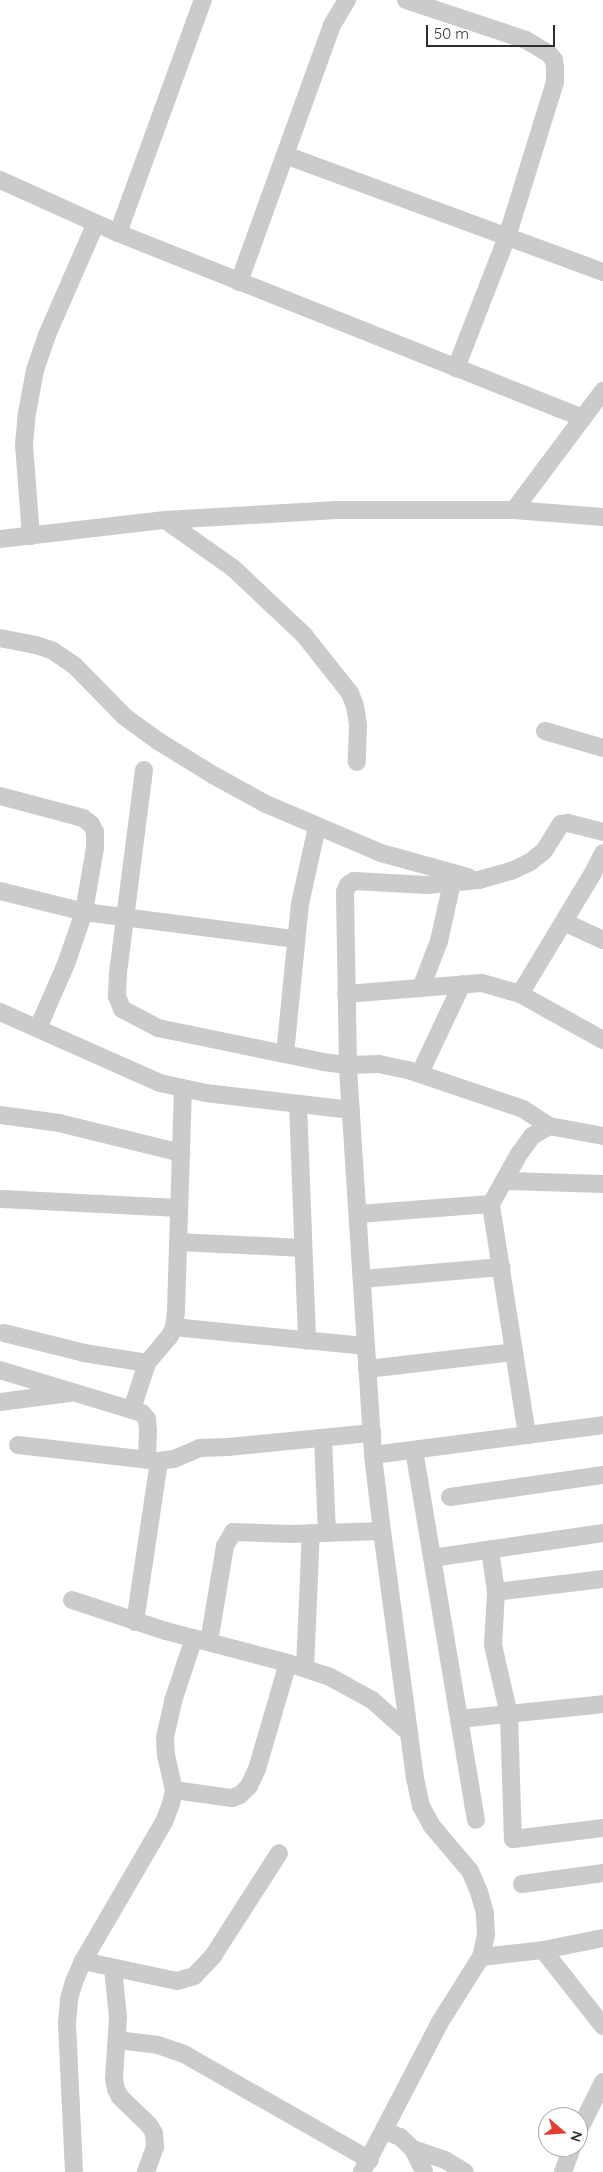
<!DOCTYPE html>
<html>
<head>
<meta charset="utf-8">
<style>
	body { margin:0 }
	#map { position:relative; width:603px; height:2172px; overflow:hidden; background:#fff; font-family:Quicksand,sans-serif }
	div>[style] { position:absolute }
	.minor>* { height:18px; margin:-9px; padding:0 9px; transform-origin:9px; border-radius:9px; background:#cbcbcb }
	span { translate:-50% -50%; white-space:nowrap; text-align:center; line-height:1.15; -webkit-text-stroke:5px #fff; paint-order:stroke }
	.north { position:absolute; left:538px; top:2107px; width:50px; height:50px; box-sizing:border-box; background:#fff; border:1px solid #ababab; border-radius:50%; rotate:108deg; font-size:14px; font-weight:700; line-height:20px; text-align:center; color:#2e2e2e }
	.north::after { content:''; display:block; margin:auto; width:18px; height:22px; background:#e63b2f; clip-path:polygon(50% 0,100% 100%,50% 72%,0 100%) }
	.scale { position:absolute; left:426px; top:25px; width:129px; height:22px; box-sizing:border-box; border:2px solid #2e2e2e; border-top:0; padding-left:6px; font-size:15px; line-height:18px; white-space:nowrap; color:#2e2e2e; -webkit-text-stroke:4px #fff; paint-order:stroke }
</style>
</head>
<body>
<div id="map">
	<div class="minor">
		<div style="left:406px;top:0;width:126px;rotate:18.4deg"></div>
		<div style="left:526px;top:40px;width:27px;rotate:31deg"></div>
		<div style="left:549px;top:54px;width:8px;rotate:50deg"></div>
		<div style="left:554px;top:60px;width:8px;rotate:83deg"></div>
		<div style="left:555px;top:68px;width:14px;rotate:90deg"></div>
		<div style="left:555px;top:82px;width:162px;rotate:107.2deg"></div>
		<div style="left:507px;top:237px;width:141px;rotate:111.3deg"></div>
		<div style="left:285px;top:155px;width:339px;rotate:20.2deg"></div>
		<div style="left:0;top:180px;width:129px;rotate:24.2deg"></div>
		<div style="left:118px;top:233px;width:500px;rotate:21.7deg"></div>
		<div style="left:118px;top:233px;width:248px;rotate:-70deg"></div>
		<div style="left:239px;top:282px;width:273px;rotate:-70.1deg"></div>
		<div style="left:332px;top:25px;width:29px;rotate:-59deg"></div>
		<div style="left:514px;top:510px;width:149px;rotate:-53.2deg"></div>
		<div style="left:165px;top:520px;width:83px;rotate:35.2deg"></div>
		<div style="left:233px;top:568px;width:98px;rotate:43.3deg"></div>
		<div style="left:304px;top:635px;width:74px;rotate:51.6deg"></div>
		<div style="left:350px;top:693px;width:14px;rotate:69deg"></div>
		<div style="left:355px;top:706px;width:19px;rotate:81deg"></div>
		<div style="left:358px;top:725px;width:37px;rotate:92deg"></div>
		<div style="left:31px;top:536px;width:91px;rotate:-94.4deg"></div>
		<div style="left:24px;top:445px;width:32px;rotate:-85deg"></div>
		<div style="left:27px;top:413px;width:44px;rotate:-79.5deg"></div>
		<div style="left:35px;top:370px;width:37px;rotate:-71deg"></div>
		<div style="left:47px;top:335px;width:122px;rotate:-66.4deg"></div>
		<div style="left:0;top:539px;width:166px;rotate:-6.6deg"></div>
		<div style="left:165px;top:520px;width:172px;rotate:-3.3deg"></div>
		<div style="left:337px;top:510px;width:177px"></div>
		<div style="left:514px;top:510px;width:89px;rotate:4.5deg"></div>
		<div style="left:0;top:638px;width:37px;rotate:11deg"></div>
		<div style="left:36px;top:645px;width:18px;rotate:19deg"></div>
		<div style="left:53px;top:651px;width:25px;rotate:34deg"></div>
		<div style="left:74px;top:665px;width:73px;rotate:45.6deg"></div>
		<div style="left:125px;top:717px;width:41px;rotate:36deg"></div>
		<div style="left:158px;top:741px;width:65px;rotate:31.7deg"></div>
		<div style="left:213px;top:775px;width:60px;rotate:28.7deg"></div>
		<div style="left:266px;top:804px;width:125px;rotate:23.1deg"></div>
		<div style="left:381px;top:853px;width:90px;rotate:15.4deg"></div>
		<div style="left:545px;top:731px;width:60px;rotate:16.3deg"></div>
		<div style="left:144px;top:770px;width:206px;rotate:97.3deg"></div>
		<div style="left:118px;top:974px;width:22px;rotate:93deg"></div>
		<div style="left:117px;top:996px;width:14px;rotate:69deg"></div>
		<div style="left:122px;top:1009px;width:41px;rotate:27.8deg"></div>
		<div style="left:158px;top:1028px;width:168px;rotate:11.6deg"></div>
		<div style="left:323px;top:1062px;width:25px;rotate:7deg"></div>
		<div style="left:348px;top:1065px;width:31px;rotate:-2deg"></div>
		<div style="left:379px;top:1064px;width:30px;rotate:12deg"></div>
		<div style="left:408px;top:1070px;width:121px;rotate:18.7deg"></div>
		<div style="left:523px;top:1109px;width:31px;rotate:33deg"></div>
		<div style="left:0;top:796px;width:86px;rotate:14.8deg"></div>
		<div style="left:83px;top:818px;width:10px;rotate:37deg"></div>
		<div style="left:91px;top:824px;width:9px;rotate:63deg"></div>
		<div style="left:95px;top:832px;width:16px;rotate:90deg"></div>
		<div style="left:95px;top:848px;width:65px;rotate:99.8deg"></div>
		<div style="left:84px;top:912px;width:55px;rotate:109.1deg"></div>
		<div style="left:66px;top:964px;width:70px;rotate:113.6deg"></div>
		<div style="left:0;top:891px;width:87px;rotate:14deg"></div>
		<div style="left:84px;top:912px;width:213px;rotate:7.3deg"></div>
		<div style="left:564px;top:922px;width:43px;rotate:24.8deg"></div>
		<div style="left:421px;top:988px;width:50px;rotate:-69deg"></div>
		<div style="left:439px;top:941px;width:59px;rotate:-77.4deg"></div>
		<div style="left:346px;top:994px;width:136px;rotate:-4.6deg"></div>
		<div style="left:482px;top:983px;width:40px;rotate:16deg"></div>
		<div style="left:520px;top:994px;width:95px;rotate:29deg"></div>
		<div style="left:520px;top:994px;width:141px;rotate:-58.9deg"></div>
		<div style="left:593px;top:873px;width:22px;rotate:-63deg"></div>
		<div style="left:0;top:1012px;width:175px;rotate:23.9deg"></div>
		<div style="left:160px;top:1083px;width:47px;rotate:12.3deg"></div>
		<div style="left:206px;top:1093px;width:146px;rotate:6.7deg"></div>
		<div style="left:285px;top:1054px;width:151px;rotate:-84.3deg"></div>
		<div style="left:300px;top:904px;width:79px;rotate:-77.6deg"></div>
		<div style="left:420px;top:1073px;width:98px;rotate:-64.7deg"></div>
		<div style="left:298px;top:1104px;width:237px;rotate:87.8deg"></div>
		<div style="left:0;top:1115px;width:60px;rotate:7.7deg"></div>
		<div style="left:59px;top:1123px;width:126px;rotate:13.8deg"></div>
		<div style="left:504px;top:1181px;width:99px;rotate:1.7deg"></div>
		<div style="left:2px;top:1199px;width:177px;rotate:2.9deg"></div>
		<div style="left:358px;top:1214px;width:133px;rotate:-4.3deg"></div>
		<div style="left:178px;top:1242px;width:125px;rotate:2.7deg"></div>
		<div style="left:362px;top:1279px;width:140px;rotate:-4.9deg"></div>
		<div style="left:174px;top:1327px;width:193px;rotate:5.7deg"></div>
		<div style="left:4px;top:1333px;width:82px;rotate:14deg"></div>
		<div style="left:84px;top:1353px;width:64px;rotate:9deg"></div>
		<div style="left:367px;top:1369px;width:148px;rotate:-6.6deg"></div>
		<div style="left:0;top:1370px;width:148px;rotate:16.8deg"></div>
		<div style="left:142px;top:1413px;width:8px;rotate:50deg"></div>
		<div style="left:147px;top:1419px;width:11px;rotate:85deg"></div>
		<div style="left:148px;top:1430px;width:30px;rotate:92deg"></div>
		<div style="left:0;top:1402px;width:70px;rotate:-7.4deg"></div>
		<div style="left:132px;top:1409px;width:48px;rotate:-71.9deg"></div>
		<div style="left:147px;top:1363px;width:35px;rotate:-50deg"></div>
		<div style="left:170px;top:1336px;width:10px;rotate:-66deg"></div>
		<div style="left:174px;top:1327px;width:17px;rotate:-83deg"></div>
		<div style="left:176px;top:1310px;width:221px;rotate:-88.2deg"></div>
		<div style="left:527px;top:1435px;width:234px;rotate:-98.9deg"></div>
		<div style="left:491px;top:1204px;width:57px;rotate:-60.8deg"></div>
		<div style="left:519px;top:1154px;width:22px;rotate:-54deg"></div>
		<div style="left:532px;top:1136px;width:20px;rotate:-30deg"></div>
		<div style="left:549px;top:1126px;width:55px;rotate:10.5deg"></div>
		<div style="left:323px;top:1438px;width:95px;rotate:87.6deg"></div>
		<div style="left:18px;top:1445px;width:142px;rotate:6.5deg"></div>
		<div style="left:159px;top:1461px;width:15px;rotate:-8deg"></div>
		<div style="left:174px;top:1459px;width:28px;rotate:-23deg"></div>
		<div style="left:200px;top:1448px;width:28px;rotate:-2deg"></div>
		<div style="left:228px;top:1447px;width:145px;rotate:-5.6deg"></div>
		<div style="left:414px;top:1450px;width:375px;rotate:80.5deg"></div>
		<div style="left:373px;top:1455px;width:232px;rotate:-7.4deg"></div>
		<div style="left:450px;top:1497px;width:155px;rotate:-8.2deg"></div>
		<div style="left:490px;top:1549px;width:43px;rotate:82.1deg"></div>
		<div style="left:496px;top:1592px;width:53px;rotate:93.2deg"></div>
		<div style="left:493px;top:1645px;width:72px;rotate:77.1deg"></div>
		<div style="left:509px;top:1715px;width:124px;rotate:88.2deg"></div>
		<div style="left:513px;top:1839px;width:91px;rotate:-7deg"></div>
		<div style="left:432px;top:1558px;width:173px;rotate:-8.3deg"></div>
		<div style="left:496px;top:1592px;width:108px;rotate:-6.9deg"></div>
		<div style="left:72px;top:1600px;width:99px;rotate:18.3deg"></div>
		<div style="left:166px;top:1631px;width:126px;rotate:14.7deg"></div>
		<div style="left:288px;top:1663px;width:44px;rotate:18.4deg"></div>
		<div style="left:330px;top:1677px;width:48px;rotate:28.7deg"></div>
		<div style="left:372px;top:1700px;width:48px;rotate:41.6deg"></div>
		<div style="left:135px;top:1622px;width:163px;rotate:-81.5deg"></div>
		<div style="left:209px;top:1642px;width:97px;rotate:-80.5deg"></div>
		<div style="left:225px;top:1546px;width:16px;rotate:-60deg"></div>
		<div style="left:233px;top:1532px;width:58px;rotate:2deg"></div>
		<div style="left:291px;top:1534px;width:91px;rotate:-1.9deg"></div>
		<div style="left:305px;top:1668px;width:135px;rotate:-87.5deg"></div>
		<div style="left:459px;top:1719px;width:145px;rotate:-5.9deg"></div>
		<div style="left:174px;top:1790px;width:59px;rotate:7.9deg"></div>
		<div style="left:232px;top:1798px;width:9px;rotate:-21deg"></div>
		<div style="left:240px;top:1795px;width:13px;rotate:-45deg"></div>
		<div style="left:249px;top:1786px;width:19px;rotate:-65deg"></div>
		<div style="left:257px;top:1769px;width:110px;rotate:-73.7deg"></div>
		<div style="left:522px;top:1884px;width:82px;rotate:-7.7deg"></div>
		<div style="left:543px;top:1950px;width:61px;rotate:-11.3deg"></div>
		<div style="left:481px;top:1957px;width:23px;rotate:-77deg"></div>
		<div style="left:486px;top:1935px;width:22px;rotate:-93deg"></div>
		<div style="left:485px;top:1913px;width:22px;rotate:-106deg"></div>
		<div style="left:479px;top:1892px;width:23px;rotate:-113deg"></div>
		<div style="left:470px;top:1871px;width:59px;rotate:-130.2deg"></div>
		<div style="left:432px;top:1826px;width:23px;rotate:-119deg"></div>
		<div style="left:421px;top:1806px;width:29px;rotate:-102deg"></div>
		<div style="left:415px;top:1778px;width:249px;rotate:-97.6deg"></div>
		<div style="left:382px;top:1531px;width:77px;rotate:-96.8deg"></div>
		<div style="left:373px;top:1455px;width:391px;rotate:-93.7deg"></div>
		<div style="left:348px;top:1065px;width:173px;rotate:-91deg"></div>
		<div style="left:345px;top:892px;width:8px;rotate:-67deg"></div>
		<div style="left:348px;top:885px;width:7px;rotate:-34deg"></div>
		<div style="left:354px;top:881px;width:73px;rotate:3.1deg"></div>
		<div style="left:427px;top:885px;width:52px;rotate:-5.5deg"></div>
		<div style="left:479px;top:880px;width:33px;rotate:-16deg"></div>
		<div style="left:511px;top:871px;width:21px;rotate:-25deg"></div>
		<div style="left:530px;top:862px;width:18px;rotate:-38deg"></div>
		<div style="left:544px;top:851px;width:32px;rotate:-58deg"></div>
		<div style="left:561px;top:824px;width:7px;rotate:-8deg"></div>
		<div style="left:568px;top:823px;width:36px;rotate:14deg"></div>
		<div style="left:83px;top:1961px;width:96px;rotate:12deg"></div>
		<div style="left:177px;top:1981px;width:18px;rotate:-16deg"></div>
		<div style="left:194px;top:1976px;width:28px;rotate:-46deg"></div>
		<div style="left:213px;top:1956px;width:122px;rotate:-57.3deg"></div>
		<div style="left:113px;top:1968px;width:49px;rotate:84.2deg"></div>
		<div style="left:118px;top:2017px;width:62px;rotate:93.7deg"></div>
		<div style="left:114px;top:2079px;width:10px;rotate:79deg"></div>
		<div style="left:116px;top:2089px;width:9px;rotate:63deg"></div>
		<div style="left:120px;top:2097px;width:40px;rotate:44deg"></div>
		<div style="left:149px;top:2125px;width:9px;rotate:58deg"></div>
		<div style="left:154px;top:2133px;width:14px;rotate:86deg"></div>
		<div style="left:155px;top:2147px;width:27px;rotate:110deg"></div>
		<div style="left:118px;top:2040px;width:40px;rotate:7.1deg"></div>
		<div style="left:158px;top:2045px;width:28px;rotate:19deg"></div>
		<div style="left:184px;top:2054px;width:214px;rotate:29.7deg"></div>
		<div style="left:385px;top:2131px;width:16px;rotate:22deg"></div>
		<div style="left:400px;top:2137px;width:18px;rotate:43deg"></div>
		<div style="left:413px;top:2149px;width:25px;rotate:64deg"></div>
		<div style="left:578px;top:2132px;width:56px;rotate:-63.4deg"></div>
		<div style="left:413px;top:2149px;width:34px;rotate:19deg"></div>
		<div style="left:445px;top:2160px;width:23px;rotate:31deg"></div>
		<div style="left:74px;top:2172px;width:149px;rotate:-92.7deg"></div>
		<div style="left:67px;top:2023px;width:24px;rotate:-85deg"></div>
		<div style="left:69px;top:1999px;width:18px;rotate:-74deg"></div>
		<div style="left:74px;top:1982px;width:23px;rotate:-67deg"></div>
		<div style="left:83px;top:1961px;width:161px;rotate:-59.8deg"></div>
		<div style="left:164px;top:1822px;width:19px;rotate:-69deg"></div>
		<div style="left:171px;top:1804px;width:14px;rotate:-78deg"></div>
		<div style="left:174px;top:1790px;width:35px;rotate:-103deg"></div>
		<div style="left:166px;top:1756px;width:19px;rotate:-93deg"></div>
		<div style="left:165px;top:1737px;width:37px;rotate:-77deg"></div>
		<div style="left:173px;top:1701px;width:66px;rotate:-71.6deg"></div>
		<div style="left:362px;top:2172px;width:169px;rotate:-62.5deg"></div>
		<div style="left:440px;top:2022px;width:77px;rotate:-57.8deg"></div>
		<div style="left:481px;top:1957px;width:62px;rotate:-6.4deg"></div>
		<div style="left:543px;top:1950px;width:97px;rotate:51.7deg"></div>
		<div style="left:563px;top:2172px;width:27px;rotate:-70deg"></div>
	</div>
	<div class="north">N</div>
	<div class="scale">50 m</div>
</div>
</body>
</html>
